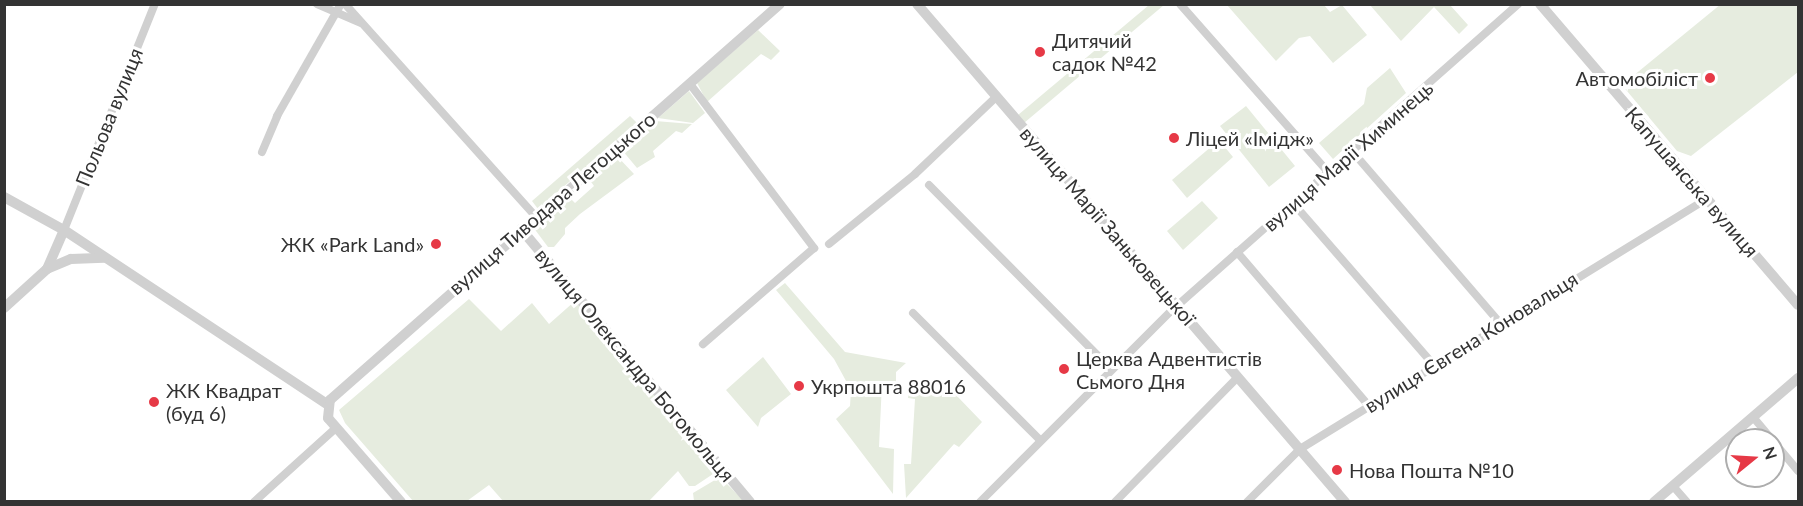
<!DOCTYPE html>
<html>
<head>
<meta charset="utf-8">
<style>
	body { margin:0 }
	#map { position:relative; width:1803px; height:506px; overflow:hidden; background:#fff; font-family:Lato,sans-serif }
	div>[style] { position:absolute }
	.green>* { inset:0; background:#e6ecdf }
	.minor>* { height:8px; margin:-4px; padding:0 4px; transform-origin:4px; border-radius:4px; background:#d0d0d0 }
	.tertiary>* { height:10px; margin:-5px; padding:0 5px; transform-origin:5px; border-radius:5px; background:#d0d0d0 }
	.dots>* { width:16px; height:16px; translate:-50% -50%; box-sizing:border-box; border:3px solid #fff; border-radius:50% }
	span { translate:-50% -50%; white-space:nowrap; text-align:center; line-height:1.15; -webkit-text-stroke:6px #fff; paint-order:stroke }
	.poi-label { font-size:20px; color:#333 }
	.left { translate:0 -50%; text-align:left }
	.right { translate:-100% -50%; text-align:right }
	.street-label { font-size:20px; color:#333 }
	.frame { position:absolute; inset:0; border:6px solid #333; pointer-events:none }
	.north { position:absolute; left:1725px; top:428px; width:60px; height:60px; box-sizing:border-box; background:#fff; border:2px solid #adadad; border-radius:50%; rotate:72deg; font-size:16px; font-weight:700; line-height:24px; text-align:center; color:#333 }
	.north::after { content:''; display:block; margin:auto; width:21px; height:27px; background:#e63946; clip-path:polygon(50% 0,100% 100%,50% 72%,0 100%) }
</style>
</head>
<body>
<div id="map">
	<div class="green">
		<div style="clip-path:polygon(1721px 4px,1798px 5px,1798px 72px,1691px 156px,1677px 151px,1622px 85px)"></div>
		<div style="clip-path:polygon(1149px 5px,1164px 5px,1024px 123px,1018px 115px)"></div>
		<div style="clip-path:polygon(1227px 5px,1324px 5px,1330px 12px,1342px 5px,1367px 35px,1333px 63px,1310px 36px,1299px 38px,1276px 61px)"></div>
		<div style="clip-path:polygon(1370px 5px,1450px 5px,1468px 25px,1459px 34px,1434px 7px,1401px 41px)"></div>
		<div style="clip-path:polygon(758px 30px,780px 51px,771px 60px,761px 54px,707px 102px,697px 83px)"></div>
		<div style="clip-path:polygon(1390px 68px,1406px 93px,1333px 159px,1319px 143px,1364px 104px,1367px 88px)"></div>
		<div style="clip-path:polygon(689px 91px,705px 113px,693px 123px,658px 118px)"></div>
		<div style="clip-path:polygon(1246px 106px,1295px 166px,1269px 187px,1220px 126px)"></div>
		<div style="clip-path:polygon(630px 116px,637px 123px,538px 209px,532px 201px)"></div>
		<div style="clip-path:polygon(655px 121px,692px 124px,682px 133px,676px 131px,653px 151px,655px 157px,637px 168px,622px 150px)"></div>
		<div style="clip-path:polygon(1219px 140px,1233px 157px,1187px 198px,1172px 180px)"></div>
		<div style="clip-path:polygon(616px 155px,634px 174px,580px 214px,565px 228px,565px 234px,554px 247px,548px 247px,533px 227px,569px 197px,575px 203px,594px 186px,589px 179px)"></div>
		<div style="clip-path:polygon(1202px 201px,1218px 218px,1183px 250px,1167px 231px)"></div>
		<div style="clip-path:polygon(785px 283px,845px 352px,906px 363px,896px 372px,896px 383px,882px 383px,879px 447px,894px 449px,893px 494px,836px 419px,850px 406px,851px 390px,834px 359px,776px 290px)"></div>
		<div style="clip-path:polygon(469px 299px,501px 331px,532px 303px,549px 324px,575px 301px,718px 468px,716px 472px,695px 486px,689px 486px,678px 471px,649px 501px,503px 501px,489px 485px,467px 501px,413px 501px,345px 423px,339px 410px)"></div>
		<div style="clip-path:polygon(763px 357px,791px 394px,761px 418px,758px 427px,726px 390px)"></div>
		<div style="clip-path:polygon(909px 390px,956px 395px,982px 422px,959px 447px,954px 444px,906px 498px,904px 464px,911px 464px,915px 399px,908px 398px)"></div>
		<div style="clip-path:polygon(720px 477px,743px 500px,694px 501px,693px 493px)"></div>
	</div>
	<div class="minor">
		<div style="left:317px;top:4px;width:48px;rotate:23.4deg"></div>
		<div style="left:345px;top:4px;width:285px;rotate:48.1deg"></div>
		<div style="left:1180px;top:4px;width:224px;rotate:48.6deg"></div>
		<div style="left:690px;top:84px;width:206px;rotate:52.9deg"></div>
		<div style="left:814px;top:248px;width:147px;rotate:139.1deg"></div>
		<div style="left:1352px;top:151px;width:228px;rotate:49.3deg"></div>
		<div style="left:262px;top:152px;width:39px;rotate:-67deg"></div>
		<div style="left:277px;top:116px;width:129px;rotate:-60.3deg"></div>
		<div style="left:929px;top:185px;width:259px;rotate:45.3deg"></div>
		<div style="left:1293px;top:203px;width:215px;rotate:49deg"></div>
		<div style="left:64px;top:230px;width:244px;rotate:-68.1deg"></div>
		<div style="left:829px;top:244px;width:111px;rotate:-39.1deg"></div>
		<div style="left:915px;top:174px;width:112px;rotate:-43.5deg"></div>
		<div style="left:1237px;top:252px;width:203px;rotate:49.4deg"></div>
		<div style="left:913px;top:313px;width:180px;rotate:45deg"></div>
		<div style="left:1753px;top:417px;width:30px;rotate:50deg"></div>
		<div style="left:1773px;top:441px;width:39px;rotate:50deg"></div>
		<div style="left:1673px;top:486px;width:21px;rotate:49deg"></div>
		<div style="left:254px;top:502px;width:110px;rotate:-42.1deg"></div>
		<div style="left:980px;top:502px;width:269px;rotate:-45deg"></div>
		<div style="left:1170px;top:312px;width:465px;rotate:-41.5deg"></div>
		<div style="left:1115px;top:502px;width:175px;rotate:-45.5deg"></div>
		<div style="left:1247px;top:502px;width:75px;rotate:-45deg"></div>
		<div style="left:1300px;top:449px;width:477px;rotate:-31.6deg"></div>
	</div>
	<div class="tertiary">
		<div style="left:917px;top:4px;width:657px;rotate:49.32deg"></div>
		<div style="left:1540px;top:4px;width:396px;rotate:49.4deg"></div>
		<div style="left:4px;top:197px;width:68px;rotate:28.8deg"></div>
		<div style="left:64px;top:230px;width:317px;rotate:33.5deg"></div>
		<div style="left:521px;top:229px;width:356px;rotate:50deg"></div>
		<div style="left:47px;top:269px;width:43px;rotate:-66.4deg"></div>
		<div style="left:4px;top:308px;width:58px;rotate:-42.2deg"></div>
		<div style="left:47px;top:269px;width:26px;rotate:-23deg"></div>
		<div style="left:71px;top:259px;width:33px;rotate:-2deg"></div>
		<div style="left:401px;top:502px;width:111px;rotate:-131deg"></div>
		<div style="left:328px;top:418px;width:18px;rotate:-84deg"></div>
		<div style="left:330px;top:400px;width:599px;rotate:-41.35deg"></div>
		<div style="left:1654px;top:502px;width:190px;rotate:-40.7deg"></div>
	</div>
	<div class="dots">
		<div style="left:1040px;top:52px;background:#e63946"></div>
		<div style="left:1710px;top:78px;background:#e63946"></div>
		<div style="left:1174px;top:138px;background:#e63946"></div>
		<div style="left:436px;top:244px;background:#e63946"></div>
		<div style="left:1064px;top:369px;background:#e63946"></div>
		<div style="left:799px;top:386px;background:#e63946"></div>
		<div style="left:154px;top:402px;background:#e63946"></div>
		<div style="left:1337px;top:470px;background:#e63946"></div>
	</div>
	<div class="poi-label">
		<span class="left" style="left:1052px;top:52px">Дитячий<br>садок №42</span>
		<span class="right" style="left:1698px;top:78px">Автомобіліст</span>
		<span class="left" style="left:1186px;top:138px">Ліцей «Імідж»</span>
		<span class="right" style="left:424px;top:244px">ЖК «Park Land»</span>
		<span class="left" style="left:1076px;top:370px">Церква Адвентистів<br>Сьмого Дня</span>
		<span class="left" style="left:811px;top:386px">Укрпошта 88016</span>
		<span class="left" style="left:166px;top:402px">ЖК Квадрат<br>(буд 6)</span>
		<span class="left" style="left:1349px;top:470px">Нова Пошта №10</span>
	</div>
	<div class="street-label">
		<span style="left:109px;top:117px;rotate:-68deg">Польова вулиця</span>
		<span style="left:1348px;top:156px;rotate:-41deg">вулиця Марії Химинець</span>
		<span style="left:1692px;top:182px;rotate:49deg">Капушанська вулиця</span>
		<span style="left:552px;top:203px;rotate:-41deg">вулиця Тиводара Легоцького</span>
		<span style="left:1108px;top:226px;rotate:49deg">вулиця Марії Заньковецької</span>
		<span style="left:1471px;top:342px;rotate:-32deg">вулиця Євгена Коновальця</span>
		<span style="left:635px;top:365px;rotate:50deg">вулиця Олександра Богомольця</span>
	</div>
	<div class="frame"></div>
	<div class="north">N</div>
</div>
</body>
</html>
